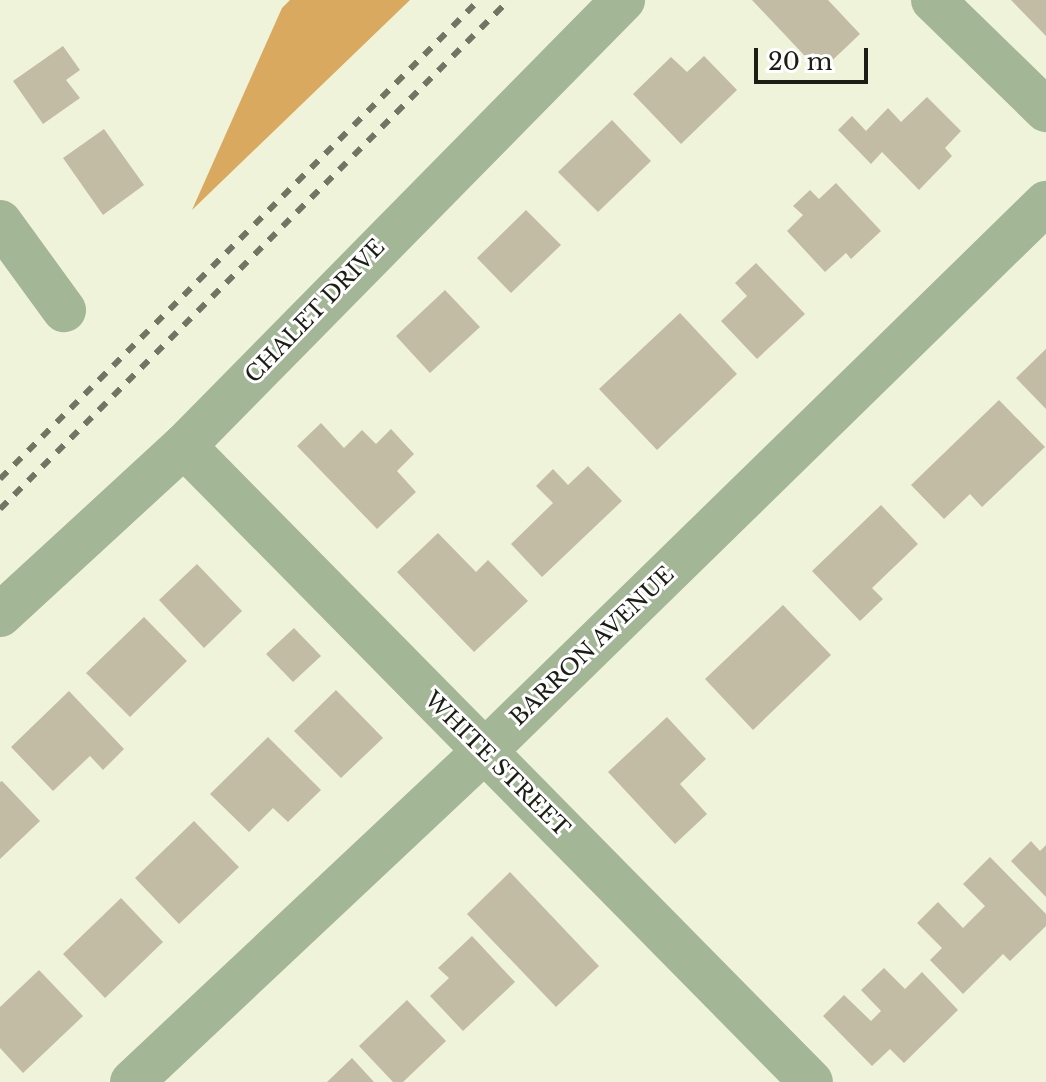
<!DOCTYPE html>
<html>
<head>
<meta charset="utf-8">
<style>
	body { margin:0 }
	#map { position:relative; width:1046px; height:1082px; overflow:hidden; background:#eff3d9; font-family:"Libre Baskerville",serif }
	div>[style] { position:absolute }
	.forest>* { inset:0; background:#d8a95e }
	.building>* { inset:0; background:#c2bca4 }
	.minor>* { height:44px; margin:-22px; padding:0 22px; transform-origin:22px; border-radius:22px; background:#a3b696 }
	.rail>* { height:6px; margin-top:-3px; transform-origin:0; background:repeating-linear-gradient(90deg,#727464 0 10px,transparent 0 20px) }
	span { translate:-50% -50%; white-space:nowrap; text-align:center; line-height:1.15; -webkit-text-stroke:6px #fff; paint-order:stroke }
	.street-label { font-size:22px; color:#1c1d14 }
	.scale { position:absolute; left:754px; top:48px; width:114px; height:36px; box-sizing:border-box; border:4px solid #1c1d14; border-top:0; padding-left:10px; font-size:24px; line-height:28px; white-space:nowrap; color:#1c1d14; -webkit-text-stroke:6px #fff; paint-order:stroke }
</style>
</head>
<body>
<div id="map">
	<div class="forest">
		<div style="clip-path:polygon(290px 0,410px 0,192px 210px,282px 8px)"></div>
	</div>
	<div class="building">
		<div style="clip-path:polygon(752px 0,828px 0,860px 34px,820px 72px)"></div>
		<div style="clip-path:polygon(1011px 0,1046px 0,1046px 36px)"></div>
		<div style="clip-path:polygon(63px 46px,80px 70px,66px 80px,80px 98px,43px 124px,13px 81px)"></div>
		<div style="clip-path:polygon(704px 56px,737px 90px,681px 144px,633px 94px,671px 57px,687px 72px)"></div>
		<div style="clip-path:polygon(927px 97px,961px 131px,945px 148px,952px 156px,919px 190px,882px 152px,871px 164px,838px 130px,852px 116px,866px 131px,888px 108px,901px 122px)"></div>
		<div style="clip-path:polygon(612px 120px,651px 161px,598px 212px,558px 172px)"></div>
		<div style="clip-path:polygon(104px 129px,144px 185px,103px 215px,63px 158px)"></div>
		<div style="clip-path:polygon(836px 183px,881px 231px,851px 259px,846px 253px,825px 272px,787px 231px,803px 215px,793px 206px,810px 190px,819px 199px)"></div>
		<div style="clip-path:polygon(526px 210px,561px 245px,511px 293px,477px 258px)"></div>
		<div style="clip-path:polygon(756px 263px,805px 314px,757px 359px,721px 321px,747px 296px,735px 283px)"></div>
		<div style="clip-path:polygon(445px 290px,480px 327px,430px 373px,396px 336px)"></div>
		<div style="clip-path:polygon(680px 313px,737px 374px,657px 450px,599px 389px)"></div>
		<div style="clip-path:polygon(1046px 349px,1046px 409px,1016px 378px)"></div>
		<div style="clip-path:polygon(999px 400px,1045px 447px,982px 507px,970px 494px,944px 519px,911px 485px)"></div>
		<div style="clip-path:polygon(321px 423px,344px 448px,362px 430px,376px 444px,391px 429px,414px 454px,397px 471px,416px 492px,377px 529px,297px 446px)"></div>
		<div style="clip-path:polygon(588px 466px,622px 501px,542px 577px,511px 544px,553px 503px,536px 486px,553px 469px,568px 485px)"></div>
		<div style="clip-path:polygon(881px 505px,918px 544px,872px 588px,883px 599px,860px 621px,812px 571px)"></div>
		<div style="clip-path:polygon(438px 533px,476px 572px,488px 560px,528px 601px,474px 652px,397px 572px)"></div>
		<div style="clip-path:polygon(197px 564px,242px 611px,204px 648px,159px 600px)"></div>
		<div style="clip-path:polygon(783px 605px,831px 655px,753px 730px,705px 679px)"></div>
		<div style="clip-path:polygon(144px 617px,187px 661px,130px 717px,86px 673px)"></div>
		<div style="clip-path:polygon(294px 628px,321px 656px,293px 682px,266px 654px)"></div>
		<div style="clip-path:polygon(336px 690px,383px 738px,341px 778px,294px 731px)"></div>
		<div style="clip-path:polygon(69px 691px,124px 749px,103px 770px,90px 756px,53px 791px,11px 747px)"></div>
		<div style="clip-path:polygon(667px 717px,706px 759px,680px 784px,707px 814px,675px 844px,608px 772px)"></div>
		<div style="clip-path:polygon(268px 737px,321px 790px,288px 822px,273px 808px,249px 832px,210px 794px)"></div>
		<div style="clip-path:polygon(2px 781px,40px 821px,0 859px,0 782px)"></div>
		<div style="clip-path:polygon(194px 821px,239px 867px,179px 924px,135px 878px)"></div>
		<div style="clip-path:polygon(1031px 841px,1040px 851px,1046px 845px,1046px 897px,1011px 861px)"></div>
		<div style="clip-path:polygon(990px 857px,1046px 914px,1046px 926px,1010px 961px,1003px 954px,963px 994px,930px 960px,942px 948px,917px 923px,938px 902px,963px 928px,985px 906px,963px 884px)"></div>
		<div style="clip-path:polygon(510px 872px,599px 966px,556px 1007px,467px 914px)"></div>
		<div style="clip-path:polygon(121px 898px,163px 942px,105px 998px,63px 954px)"></div>
		<div style="clip-path:polygon(472px 936px,515px 982px,463px 1031px,430px 996px,449px 978px,438px 968px)"></div>
		<div style="clip-path:polygon(884px 968px,905px 989px,922px 972px,958px 1010px,904px 1063px,890px 1049px,872px 1066px,823px 1016px,844px 995px,871px 1021px,881px 1011px,861px 990px)"></div>
		<div style="clip-path:polygon(39px 970px,83px 1016px,23px 1073px,0 1048px,0 1007px)"></div>
		<div style="clip-path:polygon(407px 1000px,446px 1041px,403px 1082px,393px 1082px,359px 1046px)"></div>
		<div style="clip-path:polygon(352px 1058px,374px 1082px,327px 1082px)"></div>
	</div>
	<div class="minor">
		<div style="left:933px;top:0;width:158px;rotate:44.2deg"></div>
		<div style="left:0;top:222px;width:109px;rotate:54deg"></div>
		<div style="left:184px;top:446px;width:893px;rotate:45.41deg"></div>
		<div style="left:0;top:615px;width:250px;rotate:-42.6deg"></div>
		<div style="left:184px;top:446px;width:626px;rotate:-45.45deg"></div>
		<div style="left:132px;top:1082px;width:482px;rotate:-43.2deg"></div>
		<div style="left:484px;top:752px;width:786px;rotate:-44.33deg"></div>
	</div>
	<div class="rail">
		<div style="left:0;top:479px;width:677px;rotate:-45deg"></div>
		<div style="left:0;top:509px;width:720px;rotate:-45deg"></div>
	</div>
	<div class="street-label">
		<span style="left:315px;top:311px;rotate:-46deg">CHALET DRIVE</span>
		<span style="left:592px;top:646px;rotate:-44deg">BARRON AVENUE</span>
		<span style="left:497px;top:764px;rotate:45deg">WHITE STREET</span>
	</div>
	<div class="scale">20 m</div>
</div>
</body>
</html>
